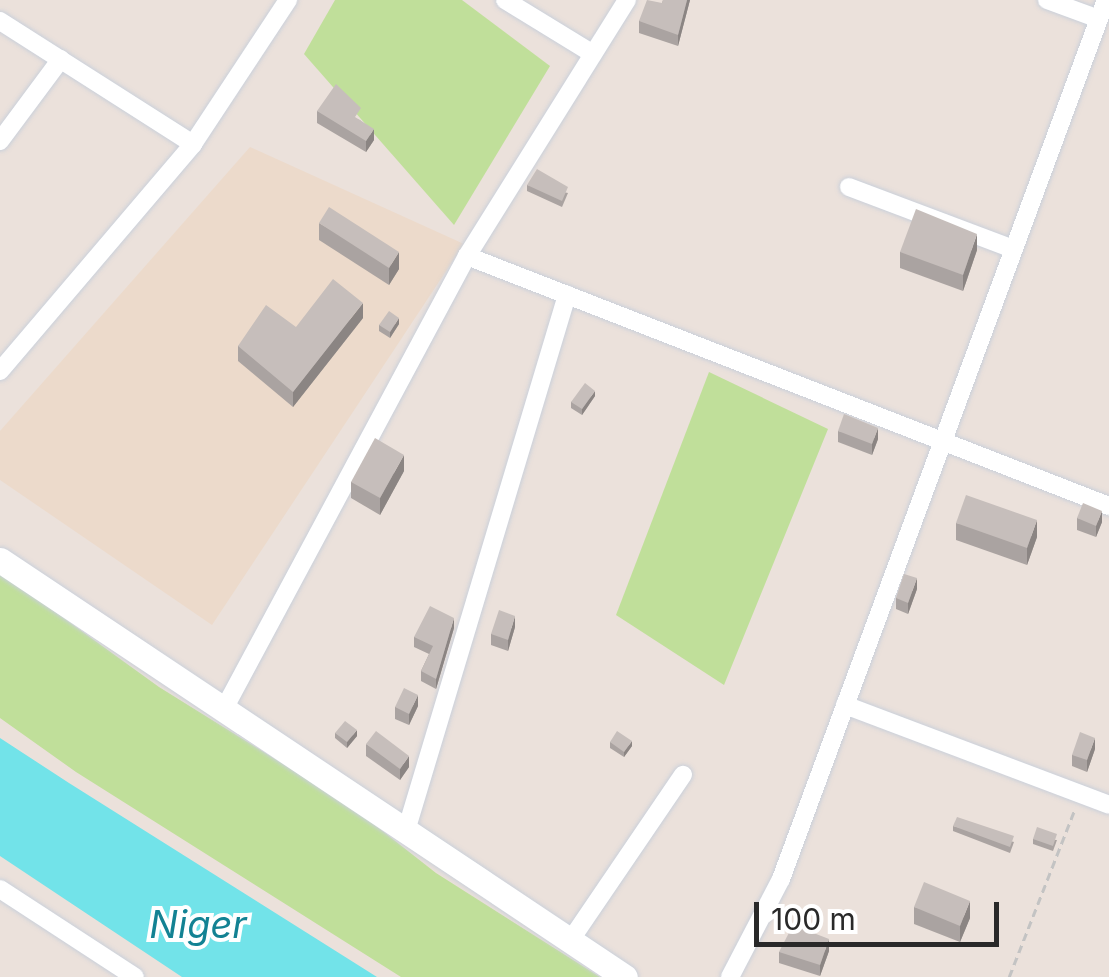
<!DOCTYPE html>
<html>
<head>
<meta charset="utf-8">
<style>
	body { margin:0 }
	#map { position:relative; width:1109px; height:977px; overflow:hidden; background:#ebe1db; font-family:Inter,sans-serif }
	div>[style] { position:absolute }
	.education>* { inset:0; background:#ecdacb }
	.green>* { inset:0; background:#c0df9a }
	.water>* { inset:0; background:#72e3e9 }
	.path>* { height:2.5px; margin-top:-1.25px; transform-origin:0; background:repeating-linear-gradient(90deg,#c3c3c3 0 8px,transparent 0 13px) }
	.roads { filter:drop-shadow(0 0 2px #cad0da) drop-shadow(0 0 2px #cad0da) }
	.minor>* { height:18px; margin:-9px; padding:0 9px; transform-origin:9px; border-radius:9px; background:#fff }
	.secondary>* { height:25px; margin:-12.5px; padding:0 12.5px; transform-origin:12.5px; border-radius:12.5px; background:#fff }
	.wall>* { inset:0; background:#aaa3a1 }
	.shaded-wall>* { inset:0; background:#8b8583 }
	.building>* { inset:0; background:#c6bebb }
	span { translate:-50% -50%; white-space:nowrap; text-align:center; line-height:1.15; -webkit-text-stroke:8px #fff; paint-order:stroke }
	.water-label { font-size:38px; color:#138293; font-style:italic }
	.scale { position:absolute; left:754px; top:902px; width:245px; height:45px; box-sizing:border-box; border:5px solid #292929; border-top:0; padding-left:12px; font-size:30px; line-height:35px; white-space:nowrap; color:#292929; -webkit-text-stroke:8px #fff; paint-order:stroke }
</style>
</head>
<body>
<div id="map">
	<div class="education">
		<div style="clip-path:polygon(250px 147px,464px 244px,212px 625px,0 480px,0 431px)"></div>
	</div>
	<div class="green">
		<div style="clip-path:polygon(335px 0,462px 0,550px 66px,454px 225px,304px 54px)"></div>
		<div style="clip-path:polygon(709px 372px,828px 429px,724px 685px,616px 615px)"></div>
		<div style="clip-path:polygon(0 572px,159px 687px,352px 807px,436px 873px,600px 977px,401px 977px,76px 772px,0 718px)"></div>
	</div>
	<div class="water">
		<div style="clip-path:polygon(0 738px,69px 783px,377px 977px,182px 977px,0 856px)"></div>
	</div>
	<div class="path">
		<div style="left:1009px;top:977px;width:178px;rotate:-68.6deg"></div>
	</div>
	<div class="roads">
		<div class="minor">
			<div style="left:505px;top:0;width:103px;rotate:31.5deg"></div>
			<div style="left:1047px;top:0;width:55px;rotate:20.1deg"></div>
			<div style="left:0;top:21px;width:229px;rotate:32.5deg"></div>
			<div style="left:0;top:141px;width:102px;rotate:-53.4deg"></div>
			<div style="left:849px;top:187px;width:175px;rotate:20.7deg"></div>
			<div style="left:467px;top:256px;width:689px;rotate:21.28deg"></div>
			<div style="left:0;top:371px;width:298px;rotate:-49.6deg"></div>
			<div style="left:193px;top:144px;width:173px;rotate:-56.6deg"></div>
			<div style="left:845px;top:705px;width:282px;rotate:20.7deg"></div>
			<div style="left:224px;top:709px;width:514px;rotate:-61.79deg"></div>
			<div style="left:467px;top:256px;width:302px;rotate:-58deg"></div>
			<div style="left:406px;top:831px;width:560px;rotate:-73.28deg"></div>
			<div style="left:0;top:889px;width:161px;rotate:33.1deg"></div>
			<div style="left:570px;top:941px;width:201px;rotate:-55.8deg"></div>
			<div style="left:730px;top:977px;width:110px;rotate:-62.5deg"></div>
			<div style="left:781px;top:879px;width:937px;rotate:-69.71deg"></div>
		</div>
		<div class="secondary">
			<div style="left:0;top:560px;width:751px;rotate:33.71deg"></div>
		</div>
	</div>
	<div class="wall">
		<div style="clip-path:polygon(663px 0,690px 0,678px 46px,639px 33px,639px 21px,662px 3px)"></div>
		<div style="clip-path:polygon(317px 111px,360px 120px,374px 140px,366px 152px,317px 123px)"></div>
		<div style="clip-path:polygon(527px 185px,568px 193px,562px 207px,527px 191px)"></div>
		<div style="clip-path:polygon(319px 223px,399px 269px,389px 285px,319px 240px)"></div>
		<div style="clip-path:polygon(977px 250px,963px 291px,900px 268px,900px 252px)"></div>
		<div style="clip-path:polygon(363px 318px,293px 407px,238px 361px,238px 346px,296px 327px)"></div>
		<div style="clip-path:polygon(399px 324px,390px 338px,379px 331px,379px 325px)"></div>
		<div style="clip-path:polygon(595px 396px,582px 415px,571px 408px,571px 402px)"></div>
		<div style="clip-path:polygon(838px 431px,878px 439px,872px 455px,838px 442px)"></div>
		<div style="clip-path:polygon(404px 471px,380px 515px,351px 498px,351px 482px)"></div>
		<div style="clip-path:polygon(1077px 518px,1102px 522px,1096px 537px,1077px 530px)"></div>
		<div style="clip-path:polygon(956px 523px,1037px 537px,1027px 565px,956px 540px)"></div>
		<div style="clip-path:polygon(917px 589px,908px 614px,896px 609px,896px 598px)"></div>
		<div style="clip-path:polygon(515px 627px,508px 651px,491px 645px,491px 634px)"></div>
		<div style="clip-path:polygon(454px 628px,436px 689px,421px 681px,421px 671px,429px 654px,414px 647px,414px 637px)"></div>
		<div style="clip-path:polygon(418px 706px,409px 725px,395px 719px,395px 707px)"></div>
		<div style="clip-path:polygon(335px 733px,357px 736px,347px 748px,335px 738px)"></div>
		<div style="clip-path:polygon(610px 742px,632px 746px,624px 757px,610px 748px)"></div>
		<div style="clip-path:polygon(366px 744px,409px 767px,400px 780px,366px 756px)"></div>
		<div style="clip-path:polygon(1095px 749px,1087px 772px,1072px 766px,1072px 755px)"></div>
		<div style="clip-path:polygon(953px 826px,1014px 842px,1010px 853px,953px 831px)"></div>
		<div style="clip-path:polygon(1033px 839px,1057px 840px,1053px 851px,1033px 844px)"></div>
		<div style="clip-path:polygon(914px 907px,970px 918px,960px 942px,914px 924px)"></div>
		<div style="clip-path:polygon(829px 951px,820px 976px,779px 963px,779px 952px)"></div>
	</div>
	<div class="shaded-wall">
		<div style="clip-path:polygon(687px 0,690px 0,678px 46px,678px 35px)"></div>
		<div style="clip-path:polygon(374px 129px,374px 140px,366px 152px,366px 141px)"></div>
		<div style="clip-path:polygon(977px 234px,977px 250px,963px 291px,963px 275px)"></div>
		<div style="clip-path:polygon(399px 252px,399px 269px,389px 285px,389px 268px)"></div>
		<div style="clip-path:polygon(363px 303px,363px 318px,293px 407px,293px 392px)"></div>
		<div style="clip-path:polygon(399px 318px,399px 324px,390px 338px,390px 332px)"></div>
		<div style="clip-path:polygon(595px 391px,595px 396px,582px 415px,582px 409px)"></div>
		<div style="clip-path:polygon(878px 428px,878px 439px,872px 455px,872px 444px)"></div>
		<div style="clip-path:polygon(404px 455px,404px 471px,380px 515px,380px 498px)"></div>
		<div style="clip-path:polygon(1102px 511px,1102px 522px,1096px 537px,1096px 526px)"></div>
		<div style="clip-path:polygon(1037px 520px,1037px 537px,1027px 565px,1027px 548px)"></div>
		<div style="clip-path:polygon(917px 578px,917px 589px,908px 614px,908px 603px)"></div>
		<div style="clip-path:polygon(515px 616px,515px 627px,508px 651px,508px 640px)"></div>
		<div style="clip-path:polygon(454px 618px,454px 628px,436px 689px,436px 679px)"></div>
		<div style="clip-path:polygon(418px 695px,418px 706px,409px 725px,409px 714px)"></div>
		<div style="clip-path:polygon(357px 730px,357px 736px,347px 748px,347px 742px)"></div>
		<div style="clip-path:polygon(1095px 738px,1095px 749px,1087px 772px,1087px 760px)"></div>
		<div style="clip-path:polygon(632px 741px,632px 746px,624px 757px,624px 752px)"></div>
		<div style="clip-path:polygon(409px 756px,409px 767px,400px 780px,400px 769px)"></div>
		<div style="clip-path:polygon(970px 901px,970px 918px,960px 942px,960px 926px)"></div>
		<div style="clip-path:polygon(829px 939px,829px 951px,820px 976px,820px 965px)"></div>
	</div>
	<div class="building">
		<div style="clip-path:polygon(647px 0,662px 3px,663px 0,687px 0,678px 35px,639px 21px)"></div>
		<div style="clip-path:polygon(336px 84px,361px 108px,355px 117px,374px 129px,366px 141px,317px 111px)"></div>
		<div style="clip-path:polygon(537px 169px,568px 187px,562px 201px,527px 185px)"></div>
		<div style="clip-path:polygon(329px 207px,399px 252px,389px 268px,319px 223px)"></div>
		<div style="clip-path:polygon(916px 209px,977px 234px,963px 275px,900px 252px)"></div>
		<div style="clip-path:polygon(333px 279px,363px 303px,293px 392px,238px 346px,266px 305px,296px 327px)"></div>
		<div style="clip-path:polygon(389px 311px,399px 318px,390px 332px,379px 325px)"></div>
		<div style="clip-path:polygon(585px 383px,595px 391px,582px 409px,571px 402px)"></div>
		<div style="clip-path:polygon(844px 414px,878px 428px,872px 444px,838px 431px)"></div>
		<div style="clip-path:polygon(375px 438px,404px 455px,380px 498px,351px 482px)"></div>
		<div style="clip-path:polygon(966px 495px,1037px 520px,1027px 548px,956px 523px)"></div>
		<div style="clip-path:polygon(1083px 503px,1102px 511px,1096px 526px,1077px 518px)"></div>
		<div style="clip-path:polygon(904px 574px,917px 578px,908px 603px,896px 598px)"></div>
		<div style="clip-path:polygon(430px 606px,454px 618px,436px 679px,421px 671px,433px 646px,414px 637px)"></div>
		<div style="clip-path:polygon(499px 610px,515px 616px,508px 640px,491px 634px)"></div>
		<div style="clip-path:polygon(404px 688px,418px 695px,409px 714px,395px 707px)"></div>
		<div style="clip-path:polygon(345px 721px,357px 730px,347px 742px,335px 733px)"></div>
		<div style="clip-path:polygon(376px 731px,409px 756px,400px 769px,366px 744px)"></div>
		<div style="clip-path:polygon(617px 731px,632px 741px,624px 752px,610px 742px)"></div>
		<div style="clip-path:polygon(1080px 732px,1095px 738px,1087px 760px,1072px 755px)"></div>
		<div style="clip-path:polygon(957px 817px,1014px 836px,1010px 847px,953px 826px)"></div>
		<div style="clip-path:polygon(1037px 827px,1057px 834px,1053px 846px,1033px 839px)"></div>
		<div style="clip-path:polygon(924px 882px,970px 901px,960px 926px,914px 907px)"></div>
		<div style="clip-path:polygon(793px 925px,829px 939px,820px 965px,779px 952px)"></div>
	</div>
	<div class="water-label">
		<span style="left:198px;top:925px">Niger</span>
	</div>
	<div class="scale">100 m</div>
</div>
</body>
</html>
